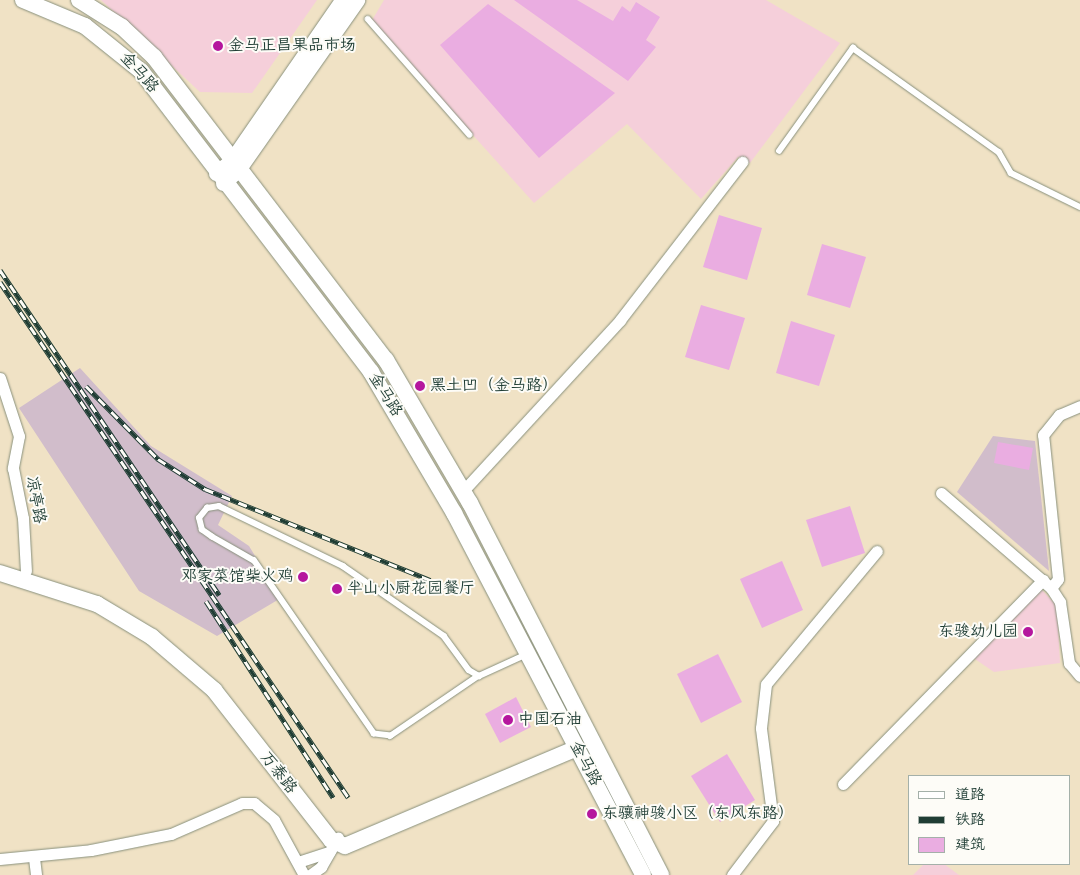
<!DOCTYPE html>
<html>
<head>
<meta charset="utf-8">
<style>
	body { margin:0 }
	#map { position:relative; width:1080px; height:875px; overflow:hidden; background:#f0e2c5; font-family:"Indie Flower","LXGW WenKai TC",sans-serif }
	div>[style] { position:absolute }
	.built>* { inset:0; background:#f5cfda }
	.industrial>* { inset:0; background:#d1bdcb }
	.building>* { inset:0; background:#eaade1 }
	.roads { filter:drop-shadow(0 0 1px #88907c) drop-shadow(0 0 1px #88907c) }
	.service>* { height:5.5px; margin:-2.75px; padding:0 2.75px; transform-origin:2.75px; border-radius:2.75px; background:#fff }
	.minor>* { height:11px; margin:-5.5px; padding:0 5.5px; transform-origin:5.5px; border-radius:5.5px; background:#fff }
	.tertiary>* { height:15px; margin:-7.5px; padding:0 7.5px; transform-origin:7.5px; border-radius:7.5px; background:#fff }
	.secondary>* { height:16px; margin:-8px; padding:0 8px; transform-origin:8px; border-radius:8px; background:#fff }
	.rail>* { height:5px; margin-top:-2.5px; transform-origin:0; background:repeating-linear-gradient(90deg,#fdfcf7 0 9px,#1f3d34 0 18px); box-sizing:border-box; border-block:1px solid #1f3d34 }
	.dots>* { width:14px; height:14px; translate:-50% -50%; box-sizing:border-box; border:2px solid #fdfcf7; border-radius:50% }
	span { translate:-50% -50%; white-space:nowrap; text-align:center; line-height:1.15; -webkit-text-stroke:4px #fdfcf7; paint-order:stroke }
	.poi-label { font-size:16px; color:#1f3d34 }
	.left { translate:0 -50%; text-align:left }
	.right { translate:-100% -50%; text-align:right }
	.street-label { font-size:16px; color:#1f3d34 }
	.legend { position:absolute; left:908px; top:775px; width:162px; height:90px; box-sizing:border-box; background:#fdfcf7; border:1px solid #a4b0a9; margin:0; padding:6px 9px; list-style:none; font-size:15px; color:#1f3d34 }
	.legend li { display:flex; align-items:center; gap:10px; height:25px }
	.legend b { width:25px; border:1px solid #a4b0a9 }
</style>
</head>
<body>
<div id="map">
	<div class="built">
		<div style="clip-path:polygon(101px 0,317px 0,252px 93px,200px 92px)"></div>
		<div style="clip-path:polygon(384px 0,766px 0,840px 43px,750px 163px,738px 157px,701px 199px,627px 124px,534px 203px,371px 22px)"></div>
		<div style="clip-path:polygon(1041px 589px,1057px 606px,1060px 663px,994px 672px,972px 657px)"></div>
		<div style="clip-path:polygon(924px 864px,944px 864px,959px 875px,913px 875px)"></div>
	</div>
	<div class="industrial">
		<div style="clip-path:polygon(80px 368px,151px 446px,232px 496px,218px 525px,249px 546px,281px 598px,217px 636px,139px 591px,19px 408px)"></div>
		<div style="clip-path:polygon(993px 436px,1035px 441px,1049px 571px,957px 492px)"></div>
	</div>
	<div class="building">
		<div style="clip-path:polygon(514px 0,577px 0,613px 21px,622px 6px,630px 12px,636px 2px,660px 17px,646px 40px,656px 47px,628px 81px)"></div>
		<div style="clip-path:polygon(488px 4px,615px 93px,539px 158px,440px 45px)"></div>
		<div style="clip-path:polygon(719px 215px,762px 228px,747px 280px,703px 267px)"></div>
		<div style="clip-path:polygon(822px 244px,866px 257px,850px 308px,807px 295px)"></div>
		<div style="clip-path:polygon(701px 305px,745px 318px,729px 370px,685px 357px)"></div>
		<div style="clip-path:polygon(791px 321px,835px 335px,819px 386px,776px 373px)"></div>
		<div style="clip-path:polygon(998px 442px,1033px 448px,1029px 470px,994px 463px)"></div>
		<div style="clip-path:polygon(850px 506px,865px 553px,822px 567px,806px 520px)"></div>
		<div style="clip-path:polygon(782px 561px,803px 610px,762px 628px,740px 579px)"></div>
		<div style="clip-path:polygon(718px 654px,742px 702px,701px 723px,677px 674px)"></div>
		<div style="clip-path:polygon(516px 697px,531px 727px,500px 743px,485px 714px)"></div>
		<div style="clip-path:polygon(727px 754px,755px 800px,720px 822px,691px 776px)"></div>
	</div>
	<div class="roads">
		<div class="service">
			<div style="left:368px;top:19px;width:154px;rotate:48.7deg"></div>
			<div style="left:779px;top:151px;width:127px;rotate:-54.3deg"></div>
			<div style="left:853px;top:48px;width:179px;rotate:35.5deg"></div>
			<div style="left:999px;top:152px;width:24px;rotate:60deg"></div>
			<div style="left:1011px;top:173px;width:77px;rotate:26.2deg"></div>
			<div style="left:479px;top:676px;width:107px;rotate:145.7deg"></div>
			<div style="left:391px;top:736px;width:17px;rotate:-173deg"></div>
			<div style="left:374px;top:734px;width:211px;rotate:-124.7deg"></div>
			<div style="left:254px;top:561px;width:48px;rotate:-150.3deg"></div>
			<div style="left:212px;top:537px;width:12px;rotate:-145deg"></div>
			<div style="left:202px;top:530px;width:12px;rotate:-104deg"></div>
			<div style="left:199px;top:518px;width:13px;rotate:-51deg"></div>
			<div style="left:207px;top:508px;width:12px;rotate:-9deg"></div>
			<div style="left:219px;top:506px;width:138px;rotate:25.8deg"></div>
			<div style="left:343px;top:566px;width:123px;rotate:34.7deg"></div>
			<div style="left:444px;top:636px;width:42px;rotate:53.7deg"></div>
			<div style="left:469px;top:670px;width:12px;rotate:31deg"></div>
			<div style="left:479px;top:676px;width:53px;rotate:-24.6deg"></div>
		</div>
		<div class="minor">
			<div style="left:0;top:378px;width:61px;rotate:71.9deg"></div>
			<div style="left:19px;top:436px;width:33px;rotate:101deg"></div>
			<div style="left:13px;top:468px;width:51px;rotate:78.7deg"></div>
			<div style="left:23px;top:518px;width:53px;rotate:86.8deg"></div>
			<div style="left:463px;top:491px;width:232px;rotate:-47.4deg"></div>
			<div style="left:620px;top:320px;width:200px;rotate:-52.3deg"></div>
			<div style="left:941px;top:493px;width:145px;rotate:40.8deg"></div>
			<div style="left:1051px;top:588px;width:17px;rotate:57deg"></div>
			<div style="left:1060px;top:602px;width:62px;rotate:81.6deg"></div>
			<div style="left:1069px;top:663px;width:17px;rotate:50deg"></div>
			<div style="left:1051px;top:588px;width:11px;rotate:-52deg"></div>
			<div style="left:1058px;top:579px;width:145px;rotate:-95.9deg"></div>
			<div style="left:1043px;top:435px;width:26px;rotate:-51deg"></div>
			<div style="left:1059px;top:415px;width:23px;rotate:-23deg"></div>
			<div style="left:843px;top:784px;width:286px;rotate:-45.6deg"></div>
			<div style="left:34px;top:858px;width:17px;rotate:83deg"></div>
			<div style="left:0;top:859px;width:91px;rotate:-5.6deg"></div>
			<div style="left:91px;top:850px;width:82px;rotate:-11.3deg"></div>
			<div style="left:171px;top:834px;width:77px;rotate:-23.6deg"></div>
			<div style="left:242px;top:803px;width:12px"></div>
			<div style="left:254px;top:803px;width:26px;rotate:40deg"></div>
			<div style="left:274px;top:820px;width:63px;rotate:61.4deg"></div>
			<div style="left:298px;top:862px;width:33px;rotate:-18deg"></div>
			<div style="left:310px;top:875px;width:14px;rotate:-36deg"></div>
			<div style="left:321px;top:867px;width:34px;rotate:-60deg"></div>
			<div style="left:732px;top:875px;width:68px;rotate:-52.8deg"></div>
			<div style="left:773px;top:821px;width:94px;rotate:-97.4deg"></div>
			<div style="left:761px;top:728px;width:44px;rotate:-83.5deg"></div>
			<div style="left:766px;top:684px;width:173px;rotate:-50.2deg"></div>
		</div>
		<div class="tertiary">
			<div style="left:216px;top:173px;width:19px;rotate:-39deg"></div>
			<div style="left:231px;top:161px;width:196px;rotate:-55.4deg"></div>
			<div style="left:223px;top:183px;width:20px;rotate:-41deg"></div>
			<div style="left:238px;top:170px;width:208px;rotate:-55deg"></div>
		</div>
		<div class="secondary">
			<div style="left:23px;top:0;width:67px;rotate:22.8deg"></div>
			<div style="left:85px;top:26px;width:72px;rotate:38.8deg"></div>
			<div style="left:141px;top:71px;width:379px;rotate:52.6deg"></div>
			<div style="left:371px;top:372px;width:164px;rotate:59.5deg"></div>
			<div style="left:454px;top:513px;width:408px;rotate:62.4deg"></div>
			<div style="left:79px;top:0;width:51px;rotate:32.1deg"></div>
			<div style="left:122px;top:27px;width:44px;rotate:43.2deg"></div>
			<div style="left:154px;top:57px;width:382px;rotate:52.6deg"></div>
			<div style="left:386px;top:360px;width:166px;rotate:59.6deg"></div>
			<div style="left:470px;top:503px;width:418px;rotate:62.8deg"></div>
			<div style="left:0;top:573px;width:102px;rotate:17.7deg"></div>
			<div style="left:97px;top:604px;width:64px;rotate:31deg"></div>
			<div style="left:152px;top:637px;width:82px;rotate:40.5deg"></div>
			<div style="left:214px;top:690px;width:190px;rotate:52deg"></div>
			<div style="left:331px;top:840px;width:15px;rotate:23deg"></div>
			<div style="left:345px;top:846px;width:252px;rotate:-22.9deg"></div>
		</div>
	</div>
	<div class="rail">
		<div style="left:0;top:270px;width:392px;rotate:56deg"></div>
		<div style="left:0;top:282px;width:622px;rotate:55.95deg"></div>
		<div style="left:86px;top:386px;width:103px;rotate:45.4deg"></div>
		<div style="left:158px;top:459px;width:56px;rotate:32.6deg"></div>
		<div style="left:205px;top:489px;width:243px;rotate:22deg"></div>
		<div style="left:206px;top:601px;width:234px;rotate:57.1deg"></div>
	</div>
	<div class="dots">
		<div style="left:218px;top:46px;background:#b5179e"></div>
		<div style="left:420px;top:386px;background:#b5179e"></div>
		<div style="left:303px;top:577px;background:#b5179e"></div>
		<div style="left:337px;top:589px;background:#b5179e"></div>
		<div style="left:1028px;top:632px;background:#b5179e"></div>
		<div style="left:508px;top:720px;background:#b5179e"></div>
		<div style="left:592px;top:814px;background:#b5179e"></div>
	</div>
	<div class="poi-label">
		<span class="left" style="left:228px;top:46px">金马正昌果品市场</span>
		<span class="left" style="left:430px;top:386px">黑土凹（金马路）</span>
		<span class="right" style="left:293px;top:577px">邓家菜馆柴火鸡</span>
		<span class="left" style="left:347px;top:589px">半山小厨花园餐厅</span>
		<span class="right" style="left:1018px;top:632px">东骏幼儿园</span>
		<span class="left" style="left:518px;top:720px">中国石油</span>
		<span class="left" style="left:602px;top:814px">东骧神骏小区（东风东路）</span>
	</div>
	<div class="street-label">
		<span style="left:139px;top:73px;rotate:48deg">金马路</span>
		<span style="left:385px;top:395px;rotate:58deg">金马路</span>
		<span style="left:35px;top:500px;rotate:80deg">凉亭路</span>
		<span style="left:585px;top:764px;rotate:62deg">金马路</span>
		<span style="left:278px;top:773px;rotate:52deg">万泰路</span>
	</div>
	<ul class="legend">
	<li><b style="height:6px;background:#fff"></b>道路</li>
	<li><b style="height:6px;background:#1f3d34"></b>铁路</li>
	<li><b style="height:14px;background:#eaade1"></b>建筑</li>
	</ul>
</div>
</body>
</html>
